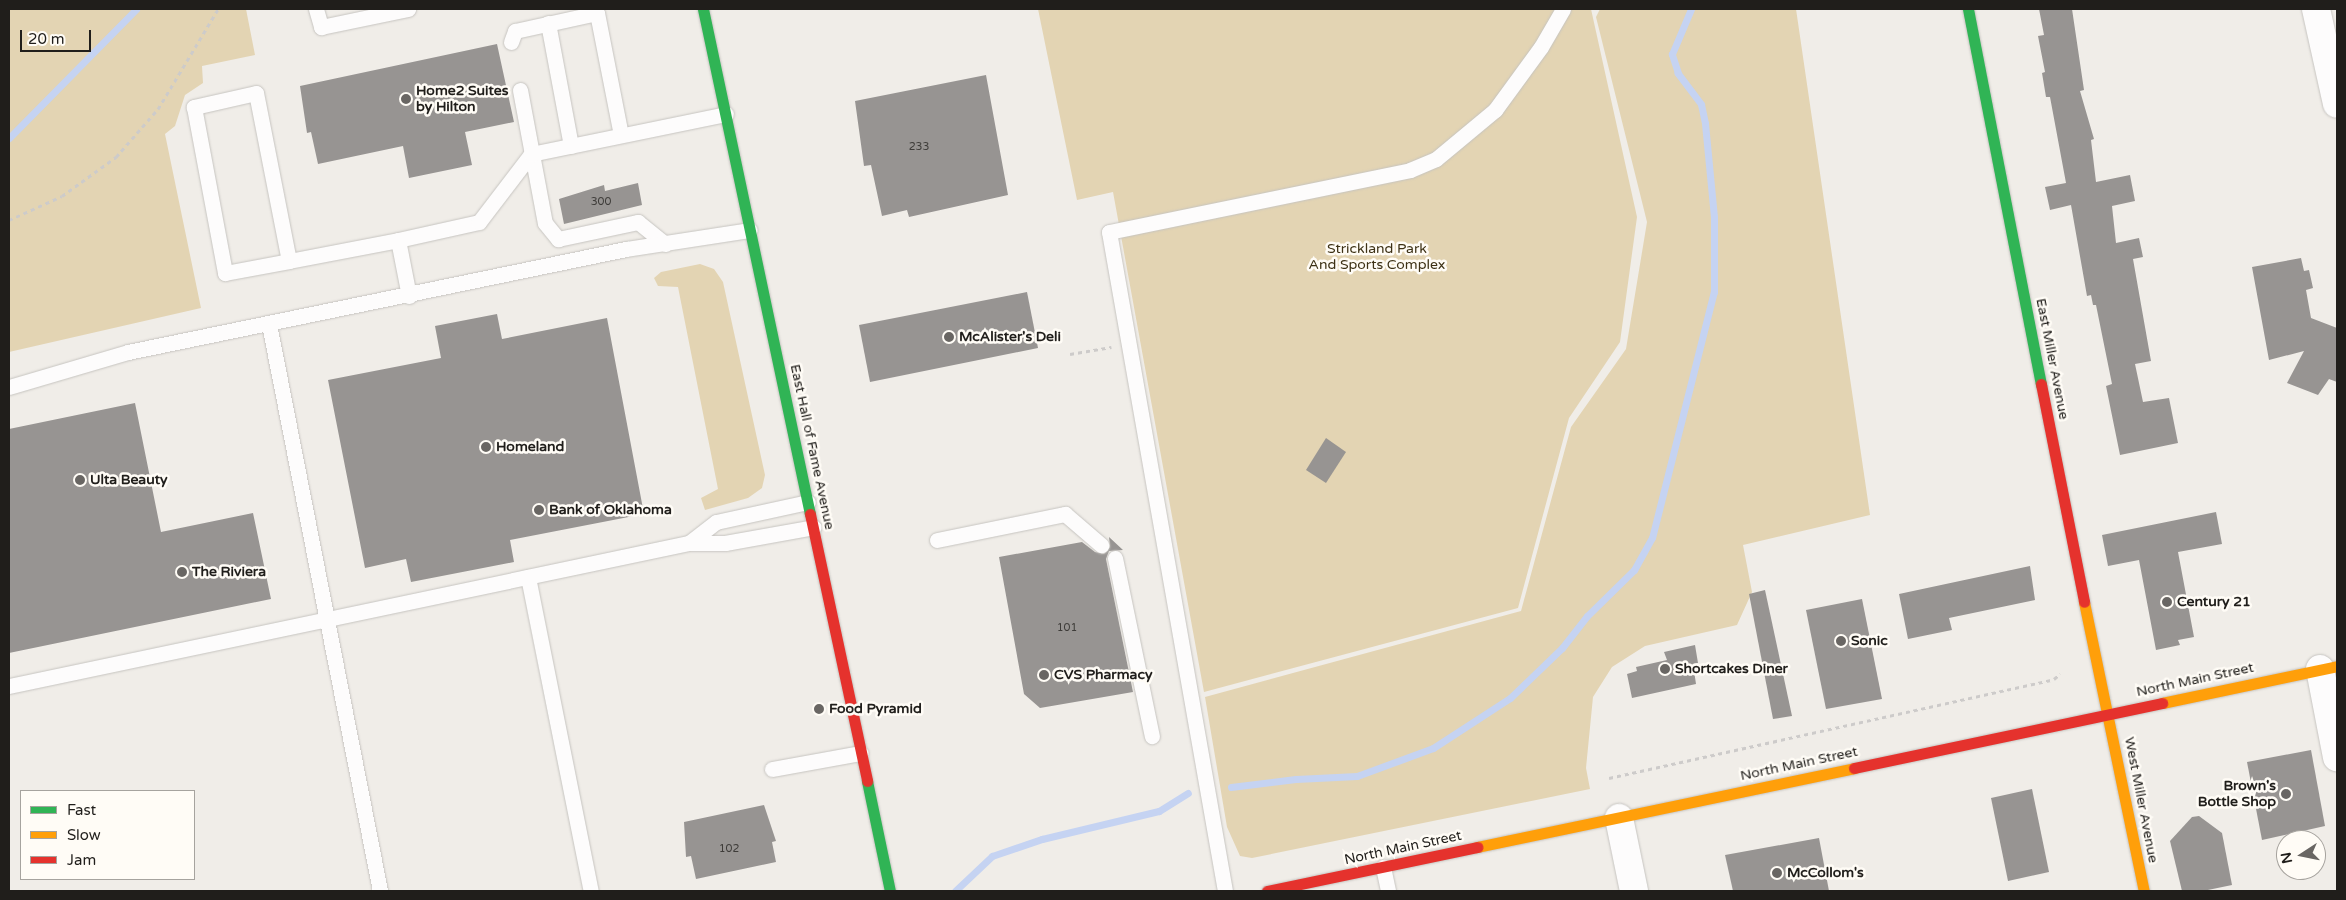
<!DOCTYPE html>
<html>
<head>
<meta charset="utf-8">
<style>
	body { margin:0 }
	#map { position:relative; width:2346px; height:900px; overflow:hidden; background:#f0ede8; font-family:"Varela Round",sans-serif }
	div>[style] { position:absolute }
	.green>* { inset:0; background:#e3d4b3 }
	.stream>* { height:7px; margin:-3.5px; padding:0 3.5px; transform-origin:3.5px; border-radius:3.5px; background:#c5d3f2 }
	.building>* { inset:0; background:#979492 }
	.path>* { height:3px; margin-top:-1.5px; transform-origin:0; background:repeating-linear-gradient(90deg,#cdcbca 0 4px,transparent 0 8px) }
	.roads { filter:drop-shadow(0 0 1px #c6c4c0) drop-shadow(0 0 1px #c6c4c0) }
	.lane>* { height:15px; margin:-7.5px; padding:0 7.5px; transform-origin:7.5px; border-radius:7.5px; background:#fdfcfc }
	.street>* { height:28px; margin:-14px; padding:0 14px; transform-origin:14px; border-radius:14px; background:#fdfcfc }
	.fast>* { height:11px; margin:-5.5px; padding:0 5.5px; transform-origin:5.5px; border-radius:5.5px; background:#30b455 }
	.slow>* { height:11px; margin:-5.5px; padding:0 5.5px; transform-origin:5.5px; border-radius:5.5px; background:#ff9f0a }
	.jam>* { height:11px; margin:-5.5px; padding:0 5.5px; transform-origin:5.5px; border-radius:5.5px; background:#e5322d }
	.dots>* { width:14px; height:14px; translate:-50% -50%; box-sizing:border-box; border:2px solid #fffcf6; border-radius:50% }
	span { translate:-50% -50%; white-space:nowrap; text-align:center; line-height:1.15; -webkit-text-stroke:5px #fffcf6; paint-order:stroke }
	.number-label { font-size:11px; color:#3e3c39 }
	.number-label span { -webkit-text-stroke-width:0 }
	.poi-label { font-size:14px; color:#201e1b; font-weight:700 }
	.left { translate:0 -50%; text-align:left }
	.right { translate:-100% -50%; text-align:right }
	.park-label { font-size:14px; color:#3d3115 }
	.street-label { font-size:14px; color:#201e1b }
	.frame { position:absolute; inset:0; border:10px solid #201e1b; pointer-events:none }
	.legend { position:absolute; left:20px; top:790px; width:175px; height:90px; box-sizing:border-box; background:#fffcf6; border:1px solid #a6a39e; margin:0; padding:6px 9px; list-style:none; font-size:15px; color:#201e1b }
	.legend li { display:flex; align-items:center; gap:10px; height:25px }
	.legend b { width:25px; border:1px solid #a6a39e }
	.north { position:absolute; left:2276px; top:830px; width:50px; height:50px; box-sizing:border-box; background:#fffcf6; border:1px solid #a6a39e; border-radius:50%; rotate:259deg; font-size:14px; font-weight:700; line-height:20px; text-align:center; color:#201e1b }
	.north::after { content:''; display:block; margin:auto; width:18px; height:22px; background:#696663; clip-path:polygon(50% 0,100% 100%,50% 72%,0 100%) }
	.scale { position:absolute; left:20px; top:30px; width:71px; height:22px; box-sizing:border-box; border:2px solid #201e1b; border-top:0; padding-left:6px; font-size:15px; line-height:18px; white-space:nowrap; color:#201e1b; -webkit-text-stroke:4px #fffcf6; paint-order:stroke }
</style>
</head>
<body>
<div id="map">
	<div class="green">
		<div style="clip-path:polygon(9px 9px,246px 9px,255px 55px,202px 66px,203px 83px,185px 95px,175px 126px,165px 134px,201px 308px,9px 352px)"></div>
		<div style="clip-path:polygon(1038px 9px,1591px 9px,1637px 217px,1620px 342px,1569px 418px,1518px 608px,1204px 692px,1113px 192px,1077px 200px)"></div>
		<div style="clip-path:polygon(1600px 9px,1796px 9px,1870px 515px,1743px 545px,1752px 592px,1737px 625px,1645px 646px,1612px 667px,1593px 697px,1586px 768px,1590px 789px,1252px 858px,1240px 856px,1227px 827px,1205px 697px,1521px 611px,1571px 427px,1626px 349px,1647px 222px,1596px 17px)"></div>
		<div style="clip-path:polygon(700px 264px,714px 269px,723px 282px,765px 475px,762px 488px,748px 498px,705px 510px,701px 498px,718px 489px,678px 287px,658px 286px,654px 278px,661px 272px)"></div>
	</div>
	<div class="stream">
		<div style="left:9px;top:138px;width:181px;rotate:-45.4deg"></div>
		<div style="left:1231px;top:787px;width:65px;rotate:-7deg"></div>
		<div style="left:1296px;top:779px;width:61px;rotate:-2.8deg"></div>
		<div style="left:1357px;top:776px;width:81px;rotate:-20.2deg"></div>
		<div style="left:1433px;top:748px;width:92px;rotate:-33deg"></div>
		<div style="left:1510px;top:698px;width:72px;rotate:-43.9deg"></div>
		<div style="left:1562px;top:648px;width:41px;rotate:-52deg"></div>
		<div style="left:1587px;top:616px;width:66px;rotate:-44.4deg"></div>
		<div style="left:1634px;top:570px;width:37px;rotate:-61deg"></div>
		<div style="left:1652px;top:538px;width:254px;rotate:-75.9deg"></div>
		<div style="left:1714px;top:292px;width:75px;rotate:-90deg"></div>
		<div style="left:1714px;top:217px;width:94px;rotate:-95.5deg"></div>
		<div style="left:1705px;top:123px;width:19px;rotate:-102deg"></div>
		<div style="left:1701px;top:104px;width:39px;rotate:-127deg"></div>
		<div style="left:1678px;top:73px;width:20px;rotate:-108deg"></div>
		<div style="left:1672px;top:54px;width:49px;rotate:-67.1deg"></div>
		<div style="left:955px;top:891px;width:51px;rotate:-43.4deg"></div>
		<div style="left:992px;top:856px;width:53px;rotate:-18.8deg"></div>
		<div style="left:1042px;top:839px;width:120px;rotate:-13.5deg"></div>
		<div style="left:1159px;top:811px;width:34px;rotate:-32deg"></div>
	</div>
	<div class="building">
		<div style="clip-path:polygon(2039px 9px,2072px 9px,2084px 90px,2080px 91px,2094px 139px,2091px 140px,2096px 182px,2130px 175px,2135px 201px,2112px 206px,2116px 243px,2139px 238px,2143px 257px,2133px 259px,2151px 361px,2135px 364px,2143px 402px,2169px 398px,2178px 443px,2120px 455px,2106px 386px,2112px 384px,2096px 305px,2093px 305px,2091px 295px,2087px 296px,2071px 205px,2050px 210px,2045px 187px,2066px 183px,2050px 97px,2046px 97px,2042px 73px,2045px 72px,2038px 36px,2044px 35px)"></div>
		<div style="clip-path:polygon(497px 44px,514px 122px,465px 132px,472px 165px,409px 178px,403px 146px,318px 164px,311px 132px,307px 133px,300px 86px)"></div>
		<div style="clip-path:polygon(986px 75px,1008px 195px,909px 217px,907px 210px,882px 216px,871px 165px,864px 166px,855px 101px)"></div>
		<div style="clip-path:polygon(638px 183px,642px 205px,564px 224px,559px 199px,604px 185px,605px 191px)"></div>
		<div style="clip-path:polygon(2301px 258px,2304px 271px,2309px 270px,2313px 288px,2306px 290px,2311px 318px,2337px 328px,2337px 382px,2329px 379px,2318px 395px,2287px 383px,2304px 351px,2269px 360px,2252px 267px)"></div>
		<div style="clip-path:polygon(1027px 292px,1038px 348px,870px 382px,859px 325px)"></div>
		<div style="clip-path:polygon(497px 314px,502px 339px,607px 318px,644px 514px,510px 540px,514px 562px,411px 582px,406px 559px,365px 568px,328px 380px,441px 358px,435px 326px)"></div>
		<div style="clip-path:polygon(135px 403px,161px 532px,253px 513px,271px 599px,9px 653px,9px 429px)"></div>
		<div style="clip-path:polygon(1326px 438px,1346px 452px,1326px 483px,1306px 470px)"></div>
		<div style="clip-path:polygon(2216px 512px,2222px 544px,2178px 552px,2194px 637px,2178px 640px,2180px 645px,2156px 650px,2139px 560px,2108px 566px,2102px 535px)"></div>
		<div style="clip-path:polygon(1109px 537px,1123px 550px,1109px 551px,1106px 559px,1133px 692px,1040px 708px,1024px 694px,999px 557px,1082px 542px,1095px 552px,1104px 554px,1110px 547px)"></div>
		<div style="clip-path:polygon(2030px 566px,2035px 600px,1949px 618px,1952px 630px,1908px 639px,1899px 594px)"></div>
		<div style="clip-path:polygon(1765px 590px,1792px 716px,1773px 719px,1749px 594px)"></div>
		<div style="clip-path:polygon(1862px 599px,1882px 699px,1826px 709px,1806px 610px)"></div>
		<div style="clip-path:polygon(1695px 645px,1698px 663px,1693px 664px,1696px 684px,1632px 698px,1627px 674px,1637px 671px,1636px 667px,1667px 660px,1664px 652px)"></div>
		<div style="clip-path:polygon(2311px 750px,2325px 826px,2262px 840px,2247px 762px)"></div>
		<div style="clip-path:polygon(2032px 789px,2049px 872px,2008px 881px,1991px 798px)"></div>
		<div style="clip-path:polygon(764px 805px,776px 841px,772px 842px,776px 862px,696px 879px,691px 856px,686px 857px,684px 822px)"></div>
		<div style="clip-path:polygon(2199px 816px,2222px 833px,2232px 885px,2203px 891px,2182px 891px,2170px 841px,2192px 817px)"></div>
		<div style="clip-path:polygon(1819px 838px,1829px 891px,1733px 891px,1725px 855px)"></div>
	</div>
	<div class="path">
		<div style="left:9px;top:220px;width:58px;rotate:-24.4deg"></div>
		<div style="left:62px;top:196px;width:67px;rotate:-35.8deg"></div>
		<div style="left:116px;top:157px;width:64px;rotate:-48.8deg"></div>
		<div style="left:158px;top:109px;width:117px;rotate:-59deg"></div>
		<div style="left:1070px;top:354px;width:42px;rotate:-9.7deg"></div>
		<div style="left:1609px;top:778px;width:456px;rotate:-12.5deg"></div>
		<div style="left:2054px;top:679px;width:8px;rotate:-40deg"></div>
	</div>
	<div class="roads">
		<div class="lane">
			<div style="left:316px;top:9px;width:19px;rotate:74deg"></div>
			<div style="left:321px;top:27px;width:89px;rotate:-11.7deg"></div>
			<div style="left:548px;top:23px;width:125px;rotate:79.4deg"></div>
			<div style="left:511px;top:42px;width:12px;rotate:-70deg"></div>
			<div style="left:515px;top:31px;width:84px;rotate:-12.4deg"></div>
			<div style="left:597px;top:13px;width:124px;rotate:78.9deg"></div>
			<div style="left:520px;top:90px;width:135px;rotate:79.4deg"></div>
			<div style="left:545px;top:223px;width:21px;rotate:51deg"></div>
			<div style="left:558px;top:239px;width:82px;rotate:-12deg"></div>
			<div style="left:638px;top:222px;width:35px;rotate:39deg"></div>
			<div style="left:289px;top:261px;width:171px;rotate:-101.1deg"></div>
			<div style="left:256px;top:93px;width:64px;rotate:167.3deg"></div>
			<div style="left:194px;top:107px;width:169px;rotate:79.4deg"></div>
			<div style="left:225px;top:273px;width:65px;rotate:-10.6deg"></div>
			<div style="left:289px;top:261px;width:111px;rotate:-10.9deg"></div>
			<div style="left:409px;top:296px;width:57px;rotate:-101.1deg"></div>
			<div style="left:398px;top:240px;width:83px;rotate:-12.5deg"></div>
			<div style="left:479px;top:222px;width:86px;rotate:-52.6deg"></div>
			<div style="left:531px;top:154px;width:199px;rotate:-11.6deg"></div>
			<div style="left:269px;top:324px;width:578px;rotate:78.92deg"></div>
			<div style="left:9px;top:387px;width:124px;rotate:-16.4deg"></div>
			<div style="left:128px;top:352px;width:509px;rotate:-11.69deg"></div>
			<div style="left:626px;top:249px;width:125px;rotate:-8.7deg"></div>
			<div style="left:937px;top:540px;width:131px;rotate:-11.5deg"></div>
			<div style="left:1065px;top:514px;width:48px;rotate:40.7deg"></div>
			<div style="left:689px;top:543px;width:34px;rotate:-38deg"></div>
			<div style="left:716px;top:522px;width:94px;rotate:-12.3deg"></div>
			<div style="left:1115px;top:558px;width:182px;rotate:78.3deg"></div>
			<div style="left:528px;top:577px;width:320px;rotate:78.7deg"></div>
			<div style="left:9px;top:686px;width:695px;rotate:-11.88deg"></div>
			<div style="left:689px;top:543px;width:36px"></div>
			<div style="left:725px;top:543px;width:90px;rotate:-10.2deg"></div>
			<div style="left:772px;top:769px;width:90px;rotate:-10.2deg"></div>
			<div style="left:1383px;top:867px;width:25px;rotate:78deg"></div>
			<div style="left:1225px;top:891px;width:669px;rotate:-99.98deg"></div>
			<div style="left:1109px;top:232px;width:307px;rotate:-11.6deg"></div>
			<div style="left:1410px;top:170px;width:28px;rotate:-23deg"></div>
			<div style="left:1436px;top:159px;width:77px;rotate:-39.7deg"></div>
			<div style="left:1495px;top:110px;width:78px;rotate:-53.9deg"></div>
			<div style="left:1541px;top:47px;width:44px;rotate:-59.9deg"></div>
		</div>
		<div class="street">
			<div style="left:2316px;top:9px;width:97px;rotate:77.5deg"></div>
			<div style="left:2320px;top:669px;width:90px;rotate:79.1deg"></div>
			<div style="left:1619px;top:818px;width:75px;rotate:78.4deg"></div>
		</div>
		<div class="fast">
			<div style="left:703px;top:9px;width:516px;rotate:78.04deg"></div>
			<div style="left:1968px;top:9px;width:382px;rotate:79deg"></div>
			<div style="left:867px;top:781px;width:112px;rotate:78.2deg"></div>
		</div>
		<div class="slow">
			<div style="left:2084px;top:602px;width:295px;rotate:78.3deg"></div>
			<div style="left:2162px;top:703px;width:179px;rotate:-11.9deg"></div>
			<div style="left:1477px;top:847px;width:385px;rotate:-11.8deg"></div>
		</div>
		<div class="jam">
			<div style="left:2041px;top:384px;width:222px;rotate:78.8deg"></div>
			<div style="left:810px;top:514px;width:273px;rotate:77.9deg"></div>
			<div style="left:1854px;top:768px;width:315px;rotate:-11.9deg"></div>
			<div style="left:1267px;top:891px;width:215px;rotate:-11.8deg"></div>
		</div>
	</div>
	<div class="dots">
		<div style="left:406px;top:99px;background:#696663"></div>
		<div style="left:949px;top:337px;background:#696663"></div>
		<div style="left:486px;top:447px;background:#696663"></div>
		<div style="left:80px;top:480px;background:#696663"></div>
		<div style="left:539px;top:510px;background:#696663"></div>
		<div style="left:182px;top:572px;background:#696663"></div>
		<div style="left:2167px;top:602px;background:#696663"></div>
		<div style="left:1841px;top:641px;background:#696663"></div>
		<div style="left:1665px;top:669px;background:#696663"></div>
		<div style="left:1044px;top:675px;background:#696663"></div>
		<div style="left:819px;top:709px;background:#696663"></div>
		<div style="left:2286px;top:794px;background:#696663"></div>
		<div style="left:1777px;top:873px;background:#696663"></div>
	</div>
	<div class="number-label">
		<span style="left:919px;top:147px">233</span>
		<span style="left:601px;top:202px">300</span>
		<span style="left:1067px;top:628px">101</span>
		<span style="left:729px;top:849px">102</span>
	</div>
	<div class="poi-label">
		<span class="left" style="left:416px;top:99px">Home2 Suites<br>by Hilton</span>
		<span class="left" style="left:959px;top:337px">McAlister's Deli</span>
		<span class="left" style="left:496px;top:447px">Homeland</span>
		<span class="left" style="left:90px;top:480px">Ulta Beauty</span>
		<span class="left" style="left:549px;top:510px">Bank of Oklahoma</span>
		<span class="left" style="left:192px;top:572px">The Riviera</span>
		<span class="left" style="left:2177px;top:602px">Century 21</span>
		<span class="left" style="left:1851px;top:641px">Sonic</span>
		<span class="left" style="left:1675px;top:669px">Shortcakes Diner</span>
		<span class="left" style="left:1054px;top:675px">CVS Pharmacy</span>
		<span class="left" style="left:829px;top:709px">Food Pyramid</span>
		<span class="right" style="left:2276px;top:794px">Brown's<br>Bottle Shop</span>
		<span class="left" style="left:1787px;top:873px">McCollom's</span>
	</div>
	<div class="park-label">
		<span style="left:1377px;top:257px">Strickland Park<br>And Sports Complex</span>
	</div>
	<div class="street-label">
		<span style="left:2052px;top:359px;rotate:79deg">East Miller Avenue</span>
		<span style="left:812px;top:447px;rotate:78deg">East Hall of Fame Avenue</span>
		<span style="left:2195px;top:680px;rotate:-12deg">North Main Street</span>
		<span style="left:1799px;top:764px;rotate:-12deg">North Main Street</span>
		<span style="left:2141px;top:800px;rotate:79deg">West Miller Avenue</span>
		<span style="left:1403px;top:848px;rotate:-12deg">North Main Street</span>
	</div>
	<div class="frame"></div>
	<ul class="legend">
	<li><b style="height:6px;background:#30b455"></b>Fast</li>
	<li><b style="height:6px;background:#ff9f0a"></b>Slow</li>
	<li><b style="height:6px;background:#e5322d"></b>Jam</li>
	</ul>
	<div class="north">N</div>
	<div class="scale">20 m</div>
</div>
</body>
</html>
